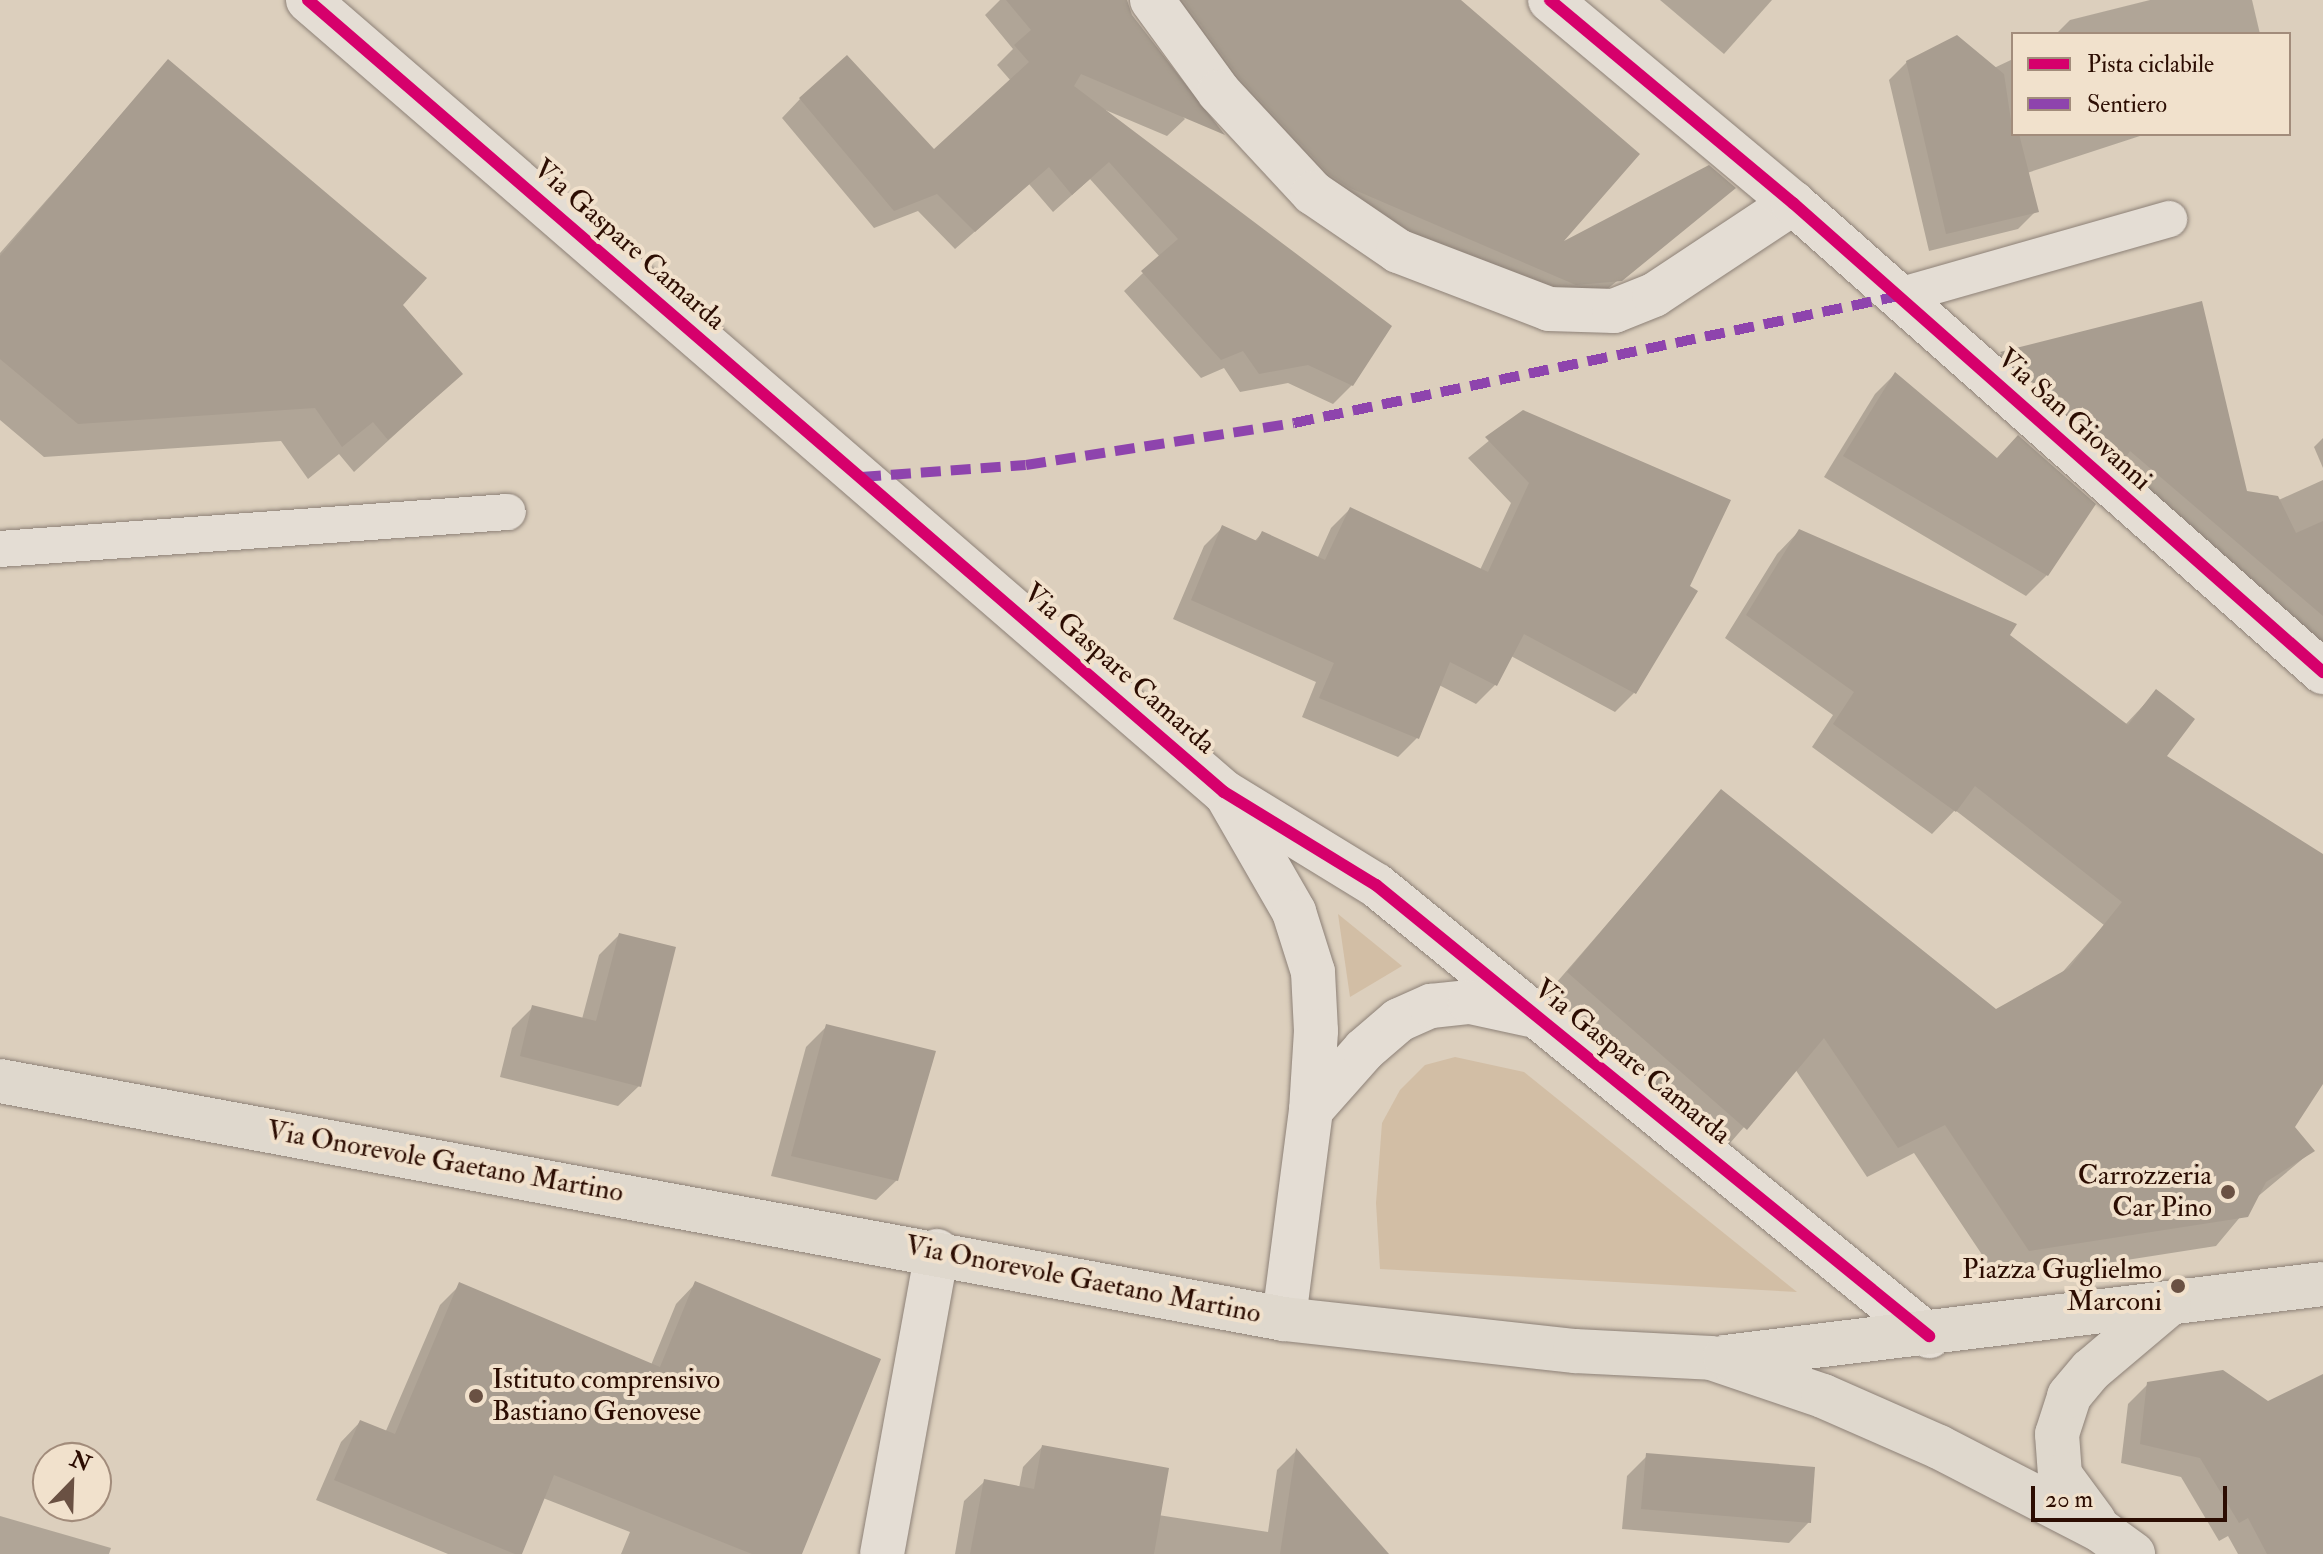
<!DOCTYPE html>
<html>
<head>
<meta charset="utf-8">
<style>
	body { margin:0 }
	#map { position:relative; width:2323px; height:1554px; overflow:hidden; background:#dccfbd; font-family:"IM FELL Double Pica",serif }
	div>[style] { position:absolute }
	.green>* { inset:0; background:#d2bea5 }
	.shadow>* { inset:0; background:#0003 }
	.building>* { inset:0; background:#a89d90 }
	.roads { filter:drop-shadow(0 0 2px #8d8177) drop-shadow(0 0 2px #8d8177) }
	.service>* { height:36px; margin:-18px; padding:0 18px; transform-origin:18px; border-radius:18px; background:#e4ddd4 }
	.minor>* { height:44px; margin:-22px; padding:0 22px; transform-origin:22px; border-radius:22px; background:#e4ddd4 }
	.tertiary>* { height:44px; margin:-22px; padding:0 22px; transform-origin:22px; border-radius:22px; background:#e4ddd4 }
	.primary>* { height:44px; margin:-22px; padding:0 22px; transform-origin:22px; border-radius:22px; background:#dfd8cd }
	.quiet>* { height:10px; margin-top:-5px; transform-origin:0; background:repeating-linear-gradient(90deg,#8e44ad 0 20px,transparent 0 30px) }
	.cycleway>* { height:12px; margin:-6px; padding:0 6px; transform-origin:6px; border-radius:6px; background:#d6006c }
	.dots>* { width:22px; height:22px; translate:-50% -50%; box-sizing:border-box; border:4px solid #f1e1cc; border-radius:50% }
	span { translate:-50% -50%; white-space:nowrap; text-align:center; line-height:1.15; -webkit-text-stroke:8px #f1e1cc; paint-order:stroke }
	.street-label { font-size:28px; color:#2c0d02 }
	.poi-label { font-size:28px; color:#2c0d02 }
	.right { translate:-100% -50%; text-align:right }
	.left { translate:0 -50%; text-align:left }
	.legend { position:absolute; left:2011px; top:32px; width:280px; height:104px; box-sizing:border-box; background:#f1e1cc; border:2px solid #a28c7b; margin:0; padding:10px 14px; list-style:none; font-size:24px; color:#2c0d02 }
	.legend li { display:flex; align-items:center; gap:16px; height:40px }
	.legend b { width:40px; border:2px solid #a28c7b }
	.north { position:absolute; left:32px; top:1442px; width:80px; height:80px; box-sizing:border-box; background:#f1e1cc; border:2px solid #a28c7b; border-radius:50%; rotate:23deg; font-size:22px; font-weight:700; line-height:32px; text-align:center; color:#2c0d02 }
	.north::after { content:''; display:block; margin:auto; width:28px; height:36px; background:#6a5143; clip-path:polygon(50% 0,100% 100%,50% 72%,0 100%) }
	.scale { position:absolute; left:2031px; top:1486px; width:196px; height:36px; box-sizing:border-box; border:4px solid #2c0d02; border-top:0; padding-left:10px; font-size:24px; line-height:28px; white-space:nowrap; color:#2c0d02; -webkit-text-stroke:6px #f1e1cc; paint-order:stroke }
</style>
</head>
<body>
<div id="map">
	<div class="green">
		<div style="clip-path:polygon(1338px 914px,1402px 966px,1350px 997px)"></div>
		<div style="clip-path:polygon(1455px 1057px,1524px 1072px,1797px 1292px,1380px 1269px,1376px 1203px,1382px 1123px,1400px 1090px,1425px 1065px)"></div>
	</div>
	<div class="shadow">
		<div style="clip-path:polygon(1000px 0,1121px 0,1105px 28px,1185px 119px,1167px 136px,1103px 109px,1352px 385px,1333px 404px,1288px 383px,1240px 392px,1224px 368px,1201px 378px,1124px 291px,1160px 257px,1090px 179px,1053px 212px,1029px 184px,955px 249px,918px 211px,874px 228px,782px 118px,800px 99px,934px 152px,1011px 81px,997px 65px,1013px 49px,985px 15px)"></div>
		<div style="clip-path:polygon(1172px 0,1458px 0,1556px 247px,1733px 188px,1591px 302px,1333px 204px)"></div>
		<div style="clip-path:polygon(1660px 0,1772px 0,1724px 54px)"></div>
		<div style="clip-path:polygon(2150px 0,2252px 0,2260px 34px,2056px 34px,2070px 20px)"></div>
		<div style="clip-path:polygon(2013px 59px,2013px 134px,2146px 134px,2027px 173px,2036px 211px,2018px 229px,1929px 251px,1889px 80px,1907px 62px,1994px 68px)"></div>
		<div style="clip-path:polygon(168px 62px,461px 374px,354px 472px,339px 454px,308px 479px,281px 441px,44px 457px,0 420px,0 253px)"></div>
		<div style="clip-path:polygon(2201px 304px,2250px 513px,2323px 480px,2323px 659px,1978px 377px,2001px 354px)"></div>
		<div style="clip-path:polygon(1895px 374px,2047px 575px,2026px 596px,1824px 477px,1875px 394px)"></div>
		<div style="clip-path:polygon(1524px 412px,1634px 693px,1615px 712px,1511px 656px,1495px 685px,1476px 704px,1439px 685px,1417px 738px,1398px 757px,1302px 717px,1316px 682px,1173px 619px,1204px 546px,1223px 527px,1254px 542px,1262px 533px,1317px 559px,1331px 528px,1350px 509px,1480px 570px,1511px 503px,1468px 458px)"></div>
		<div style="clip-path:polygon(2323px 438px,2323px 468px,2314px 447px)"></div>
		<div style="clip-path:polygon(1799px 531px,2007px 635px,2125px 725px,2156px 692px,2164px 757px,2323px 856px,2323px 1082px,2160px 965px,2312px 1151px,2256px 1198px,2216px 1246px,1999px 1280px,1914px 1153px,1867px 1177px,1795px 1069px,1716px 1159px,1538px 1004px,1721px 792px,1996px 1011px,2059px 976px,2104px 925px,1955px 810px,1932px 834px,1812px 747px,1833px 715px,1725px 638px,1777px 554px)"></div>
		<div style="clip-path:polygon(619px 935px,639px 1086px,618px 1106px,500px 1077px,512px 1028px,533px 1007px,582px 1019px,599px 955px)"></div>
		<div style="clip-path:polygon(827px 1026px,897px 1180px,876px 1200px,771px 1176px,806px 1047px)"></div>
		<div style="clip-path:polygon(695px 1284px,800px 1554px,621px 1554px,630px 1532px,543px 1498px,520px 1554px,448px 1554px,316px 1500px,341px 1442px,360px 1422px,385px 1433px,440px 1305px,460px 1285px,651px 1365px,676px 1304px)"></div>
		<div style="clip-path:polygon(2323px 1376px,2323px 1554px,2238px 1554px,2228px 1536px,2219px 1541px,2181px 1477px,2121px 1463px,2128px 1404px,2148px 1384px,2268px 1404px)"></div>
		<div style="clip-path:polygon(1042px 1447px,1158px 1515px,1268px 1532px,1277px 1470px,1296px 1451px,1386px 1554px,955px 1554px,964px 1501px,984px 1482px,1019px 1488px,1023px 1467px)"></div>
		<div style="clip-path:polygon(1647px 1456px,1809px 1522px,1789px 1543px,1622px 1529px,1627px 1476px)"></div>
		<div style="clip-path:polygon(0 1516px,111px 1548px,109px 1554px,0 1554px)"></div>
	</div>
	<div class="building">
		<div style="clip-path:polygon(1006px 0,1127px 0,1132px 15px,1225px 135px,1081px 74px,1074px 86px,1392px 326px,1353px 386px,1308px 365px,1259px 374px,1243px 351px,1221px 360px,1141px 271px,1178px 239px,1109px 162px,1072px 195px,1049px 167px,975px 232px,937px 194px,894px 211px,799px 98px,847px 55px,934px 149px,1029px 62px,1014px 45px,1031px 30px)"></div>
		<div style="clip-path:polygon(1183px 0,1461px 0,1640px 154px,1564px 241px,1709px 165px,1736px 188px,1622px 281px,1576px 285px,1350px 188px,1329px 174px,1238px 76px)"></div>
		<div style="clip-path:polygon(1957px 35px,2004px 74px,2013px 134px,2019px 134px,2039px 212px,1946px 234px,1906px 61px)"></div>
		<div style="clip-path:polygon(168px 59px,427px 278px,403px 305px,463px 374px,388px 440px,373px 422px,342px 447px,315px 408px,78px 424px,0 359px,0 256px)"></div>
		<div style="clip-path:polygon(2202px 301px,2247px 491px,2278px 496px,2296px 533px,2323px 521px,2323px 616px,2130px 451px,2123px 462px,2000px 352px)"></div>
		<div style="clip-path:polygon(1895px 372px,1997px 458px,2018px 435px,2096px 504px,2048px 576px,1843px 456px)"></div>
		<div style="clip-path:polygon(1523px 410px,1731px 500px,1690px 586px,1698px 591px,1636px 694px,1524px 634px,1497px 686px,1450px 662px,1419px 739px,1319px 698px,1334px 663px,1191px 600px,1222px 525px,1257px 541px,1262px 531px,1325px 560px,1350px 507px,1488px 572px,1529px 483px,1485px 437px)"></div>
		<div style="clip-path:polygon(1799px 529px,2017px 624px,2010px 635px,2128px 725px,2156px 689px,2195px 719px,2167px 756px,2323px 854px,2323px 1084px,2295px 1127px,2315px 1151px,2266px 1182px,2248px 1217px,2029px 1251px,1945px 1125px,1898px 1148px,1824px 1038px,1747px 1130px,1567px 972px,1721px 789px,1996px 1009px,2069px 968px,2122px 902px,1975px 786px,1956px 812px,1833px 724px,1854px 692px,1746px 615px)"></div>
		<div style="clip-path:polygon(619px 933px,676px 947px,641px 1087px,520px 1056px,532px 1005px,596px 1021px)"></div>
		<div style="clip-path:polygon(826px 1024px,936px 1051px,898px 1181px,791px 1156px)"></div>
		<div style="clip-path:polygon(695px 1281px,881px 1359px,802px 1554px,752px 1554px,554px 1475px,522px 1554px,515px 1554px,334px 1480px,360px 1420px,395px 1434px,459px 1282px,660px 1367px)"></div>
		<div style="clip-path:polygon(2223px 1370px,2268px 1401px,2323px 1374px,2323px 1554px,2267px 1554px,2248px 1518px,2239px 1523px,2200px 1458px,2140px 1444px,2147px 1382px)"></div>
		<div style="clip-path:polygon(1042px 1445px,1169px 1468px,1154px 1554px,970px 1554px,984px 1479px,1034px 1489px)"></div>
		<div style="clip-path:polygon(1296px 1448px,1389px 1554px,1280px 1554px)"></div>
		<div style="clip-path:polygon(1646px 1453px,1815px 1467px,1811px 1523px,1641px 1509px)"></div>
	</div>
	<div class="roads">
		<div class="service">
			<div style="left:1899px;top:296px;width:281px;rotate:-15.9deg"></div>
			<div style="left:0;top:549px;width:509px;rotate:-4.17deg"></div>
		</div>
		<div class="minor">
			<div style="left:308px;top:0;width:1211px;rotate:40.85deg"></div>
			<div style="left:1224px;top:792px;width:178px;rotate:31.5deg"></div>
			<div style="left:1376px;top:885px;width:714px;rotate:39.2deg"></div>
			<div style="left:1152px;top:0;width:114px;rotate:53.9deg"></div>
			<div style="left:1219px;top:92px;width:138px;rotate:47.1deg"></div>
			<div style="left:1313px;top:193px;width:103px;rotate:34.3deg"></div>
			<div style="left:1398px;top:251px;width:162px;rotate:21deg"></div>
			<div style="left:1549px;top:309px;width:65px;rotate:1.8deg"></div>
			<div style="left:1614px;top:311px;width:43px;rotate:-21.8deg"></div>
			<div style="left:1654px;top:295px;width:167px;rotate:-33.5deg"></div>
			<div style="left:1228px;top:797px;width:133px;rotate:60.1deg"></div>
			<div style="left:1294px;top:912px;width:63px;rotate:72.4deg"></div>
			<div style="left:1313px;top:972px;width:59px;rotate:87.1deg"></div>
			<div style="left:1316px;top:1031px;width:79px;rotate:93.6deg"></div>
			<div style="left:1311px;top:1110px;width:211px;rotate:97.4deg"></div>
			<div style="left:1311px;top:1110px;width:80px;rotate:-48.5deg"></div>
			<div style="left:1364px;top:1050px;width:46px;rotate:-40.6deg"></div>
			<div style="left:1399px;top:1020px;width:35px;rotate:-24deg"></div>
			<div style="left:1431px;top:1006px;width:39px;rotate:-6deg"></div>
			<div style="left:1470px;top:1002px;width:61px;rotate:12.2deg"></div>
			<div style="left:882px;top:1554px;width:308px;rotate:-79.7deg"></div>
		</div>
		<div class="tertiary">
			<div style="left:1550px;top:0;width:317px;rotate:39.9deg"></div>
			<div style="left:1793px;top:203px;width:708px;rotate:41.51deg"></div>
		</div>
		<div class="primary">
			<div style="left:0;top:1081px;width:1306px;rotate:10.5deg"></div>
			<div style="left:1284px;top:1319px;width:293px;rotate:6.3deg"></div>
			<div style="left:1575px;top:1351px;width:136px;rotate:2.9deg"></div>
			<div style="left:1711px;top:1358px;width:118px;rotate:18.7deg"></div>
			<div style="left:1823px;top:1396px;width:127px;rotate:23.7deg"></div>
			<div style="left:1939px;top:1447px;width:181px;rotate:27.3deg"></div>
			<div style="left:2100px;top:1530px;width:41px;rotate:36deg"></div>
			<div style="left:1725px;top:1357px;width:602px;rotate:-6.96deg"></div>
			<div style="left:2094px;top:1521px;width:57px;rotate:-126.5deg"></div>
			<div style="left:2060px;top:1475px;width:41px;rotate:-94.2deg"></div>
			<div style="left:2057px;top:1434px;width:40px;rotate:-72deg"></div>
			<div style="left:2069px;top:1396px;width:34px;rotate:-50deg"></div>
			<div style="left:2091px;top:1370px;width:102px;rotate:-40.2deg"></div>
		</div>
	</div>
	<div class="quiet">
		<div style="left:861px;top:477px;width:165px;rotate:-4.2deg"></div>
		<div style="left:1026px;top:465px;width:271px;rotate:-8.9deg"></div>
		<div style="left:1294px;top:423px;width:618px;rotate:-11.86deg"></div>
	</div>
	<div class="cycleway">
		<div style="left:308px;top:0;width:1211px;rotate:40.85deg"></div>
		<div style="left:1224px;top:792px;width:178px;rotate:31.5deg"></div>
		<div style="left:1376px;top:885px;width:714px;rotate:39.2deg"></div>
		<div style="left:1550px;top:0;width:317px;rotate:39.9deg"></div>
		<div style="left:1793px;top:203px;width:708px;rotate:41.51deg"></div>
	</div>
	<div class="dots">
		<div style="left:2228px;top:1192px;background:#6a5143"></div>
		<div style="left:2178px;top:1286px;background:#6a5143"></div>
		<div style="left:476px;top:1396px;background:#6a5143"></div>
	</div>
	<div class="street-label">
		<span style="left:629px;top:245px;rotate:41deg">Via Gaspare Camarda</span>
		<span style="left:2074px;top:420px;rotate:42deg">Via San Giovanni</span>
		<span style="left:1119px;top:669px;rotate:41deg">Via Gaspare Camarda</span>
		<span style="left:1632px;top:1062px;rotate:39deg">Via Gaspare Camarda</span>
		<span style="left:445px;top:1162px;rotate:10deg">Via Onorevole Gaetano Martino</span>
		<span style="left:1083px;top:1280px;rotate:11deg">Via Onorevole Gaetano Martino</span>
	</div>
	<div class="poi-label">
		<span class="right" style="left:2212px;top:1192px">Carrozzeria<br>Car Pino</span>
		<span class="right" style="left:2162px;top:1286px">Piazza Guglielmo<br>Marconi</span>
		<span class="left" style="left:492px;top:1396px">Istituto comprensivo<br>Bastiano Genovese</span>
	</div>
	<ul class="legend">
	<li><b style="height:10px;background:#d6006c"></b>Pista ciclabile</li>
	<li><b style="height:10px;background:#8e44ad"></b>Sentiero</li>
	</ul>
	<div class="north">N</div>
	<div class="scale">20 m</div>
</div>
</body>
</html>
